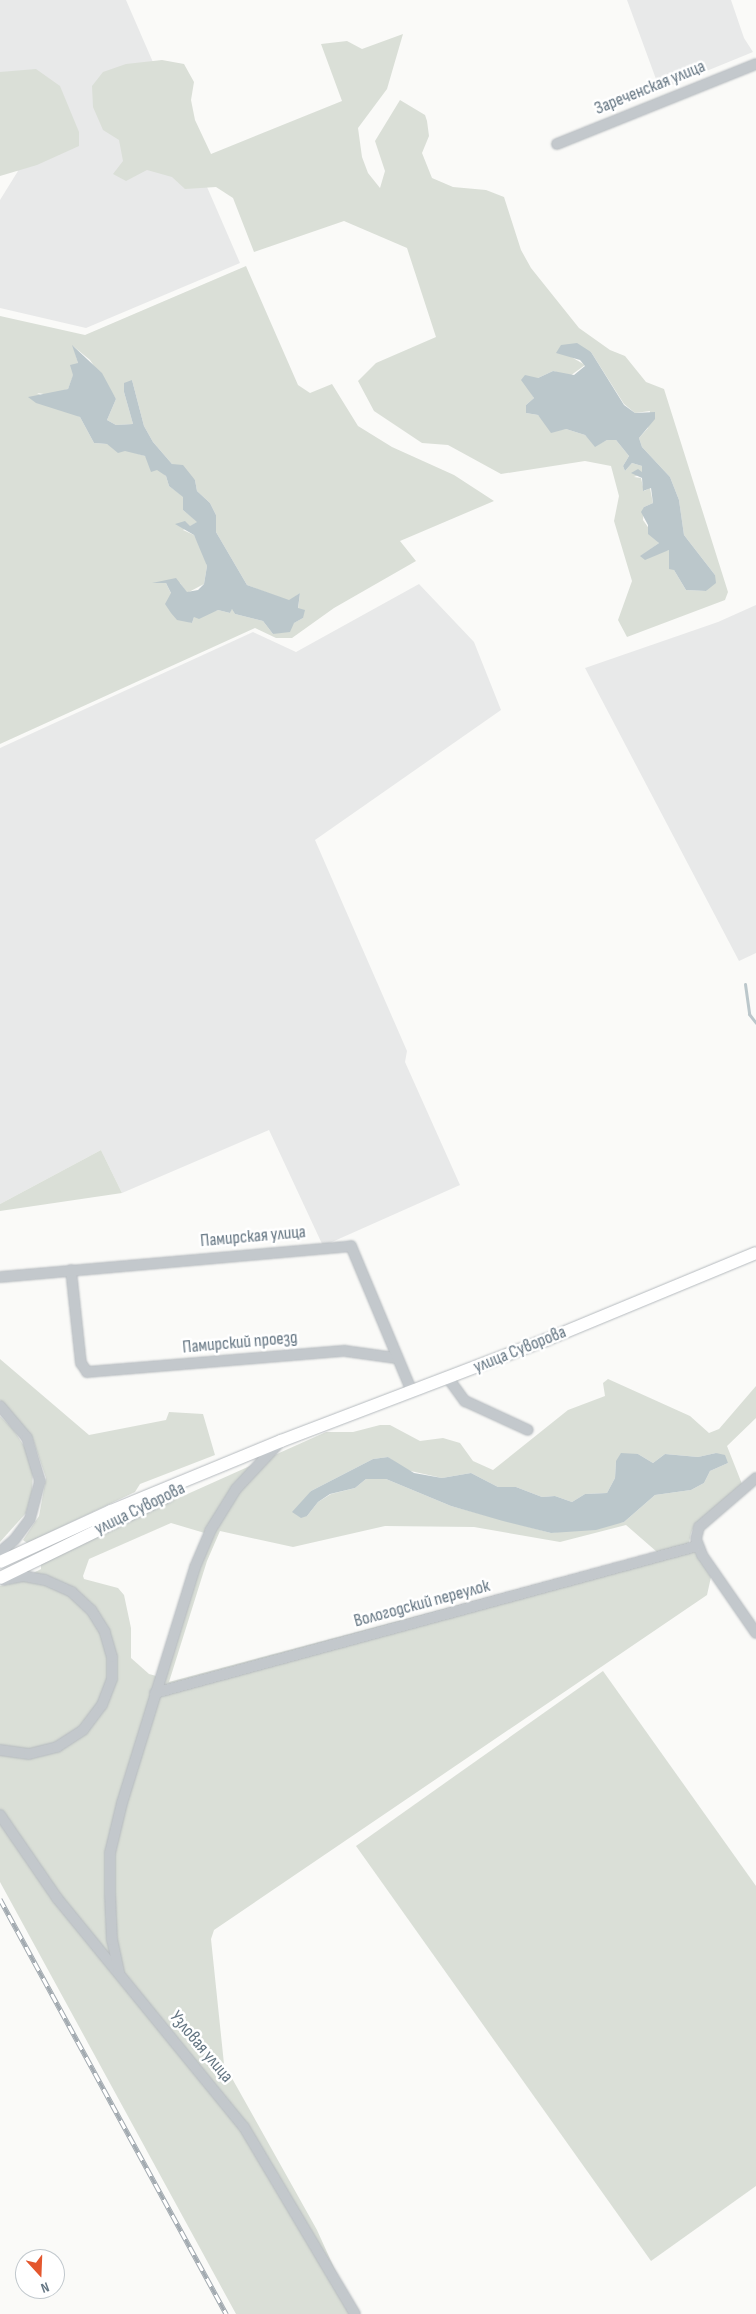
<!DOCTYPE html>
<html>
<head>
<meta charset="utf-8">
<style>
	body { margin:0 }
	#map { position:relative; width:756px; height:2314px; overflow:hidden; background:#fafaf8; font-family:"Sofia Sans Condensed",sans-serif }
	div>[style] { position:absolute }
	.built>* { inset:0; background:#e8e9e9 }
	.green>* { inset:0; background:#dadfd7 }
	.water>* { inset:0; background:#bbc7cb }
	.stream>* { height:3px; margin:-1.5px; padding:0 1.5px; transform-origin:1.5px; border-radius:1.5px; background:#bbc7cb }
	.roads { filter:drop-shadow(0 0 1px #b5babe) drop-shadow(0 0 1px #b5babe) }
	.minor>* { height:10px; margin:-5px; padding:0 5px; transform-origin:5px; border-radius:5px; background:#c3c8cc }
	.major>* { height:12px; margin:-6px; padding:0 6px; transform-origin:6px; border-radius:6px; background:#fff }
	.rail>* { height:5px; margin-top:-2.5px; transform-origin:0; background:repeating-linear-gradient(90deg,#fff 0 9px,#a2aab0 0 18px); box-sizing:border-box; border-block:1px solid #a2aab0 }
	span { translate:-50% -50%; white-space:nowrap; text-align:center; line-height:1.15; -webkit-text-stroke:5px #fff; paint-order:stroke }
	.street-label { font-size:18px; color:#657683 }
	.north { position:absolute; left:15px; top:2249px; width:50px; height:50px; box-sizing:border-box; background:#fff; border:1px solid #c1c8cd; border-radius:50%; rotate:160deg; font-size:14px; font-weight:700; line-height:20px; text-align:center; color:#657683 }
	.north::after { content:''; display:block; margin:auto; width:18px; height:22px; background:#e4572e; clip-path:polygon(50% 0,100% 100%,50% 72%,0 100%) }
</style>
</head>
<body>
<div id="map">
	<div class="built">
		<div style="clip-path:polygon(0 0,126px 0,240px 263px,86px 328px,0 308px,0 200px,18px 171px,0 130px)"></div>
		<div style="clip-path:polygon(627px 0,731px 0,744px 38px,753px 52px,660px 90px)"></div>
		<div style="clip-path:polygon(419px 584px,474px 642px,501px 710px,315px 840px,407px 1051px,405px 1062px,460px 1185px,323px 1246px,269px 1130px,122px 1193px,101px 1150px,0 1204px,0 748px,253px 632px,296px 652px)"></div>
		<div style="clip-path:polygon(756px 605px,756px 953px,739px 961px,585px 668px,718px 622px)"></div>
	</div>
	<div class="green">
		<div style="clip-path:polygon(evenodd,403px 34px,387px 89px,358px 128px,362px 157px,368px 173px,380px 188px,385px 171px,375px 141px,400px 100px,425px 115px,427px 121px,429px 136px,422px 153px,432px 178px,453px 187px,486px 190px,504px 197px,521px 250px,531px 268px,579px 328px,610px 350px,625px 356px,646px 382px,664px 389px,728px 592px,725px 600px,627px 637px,618px 620px,632px 581px,614px 521px,619px 496px,611px 466px,585px 461px,501px 474px,448px 445px,422px 443px,374px 411px,358px 381px,376px 363px,436px 337px,407px 248px,344px 221px,254px 252px,233px 198px,216px 187px,185px 189px,172px 177px,147px 170px,126px 181px,113px 174px,123px 161px,119px 140px,103px 130px,93px 107px,92px 86px,103px 72px,126px 64px,162px 60px,184px 64px,194px 82px,191px 100px,195px 120px,211px 154px,342px 101px,321px 44px,347px 41px,362px 49px,403px 34px,581px 348px,591px 352px,624px 404px,635px 413px,650px 411px,648px 428px,639px 438px,642px 447px,670px 477px,679px 500px,684px 535px,715px 575px,706px 591px,686px 590px,674px 570px,669px 550px,641px 556px,659px 543px,643px 520px,644px 507px,653px 503px,650px 488px,644px 491px,641px 478px,634px 477px,643px 473px,642px 466px,632px 463px,625px 471px,623px 466px,629px 456px,616px 440px,607px 440px,595px 446px,585px 435px,566px 429px,555px 430px,538px 415px,526px 413px,526px 405px,534px 398px,531px 393px,538px 378px,553px 371px,570px 376px,585px 365px,568px 355px,581px 348px)"></div>
		<div style="clip-path:polygon(36px 69px,60px 86px,79px 132px,79px 146px,37px 165px,0 176px,0 72px)"></div>
		<div style="clip-path:polygon(evenodd,246px 266px,298px 385px,310px 393px,332px 384px,358px 426px,392px 447px,454px 475px,494px 501px,400px 541px,416px 561px,334px 608px,292px 638px,276px 638px,255px 628px,0 744px,0 316px,85px 335px,246px 266px,73px 346px,90px 360px,116px 399px,107px 420px,116px 425px,133px 424px,124px 392px,132px 380px,144px 426px,153px 442px,172px 464px,195px 480px,197px 491px,210px 503px,216px 515px,216px 532px,247px 585px,289px 601px,300px 593px,298px 609px,303px 618px,273px 634px,263px 621px,235px 614px,232px 608px,230px 613px,218px 610px,194px 617px,192px 623px,184px 620px,166px 583px,154px 582px,180px 583px,187px 593px,204px 584px,207px 566px,203px 552px,194px 535px,183px 530px,198px 522px,183px 510px,184px 497px,169px 486px,166px 476px,145px 456px,107px 444px,94px 443px,80px 417px,37px 393px,50px 395px,68px 389px,78px 363px,73px 346px)"></div>
		<div style="clip-path:polygon(101px 1150px,122px 1193px,0 1211px,0 1204px)"></div>
		<div style="clip-path:polygon(0 1359px,89px 1435px,166px 1420px,169px 1412px,203px 1414px,215px 1455px,140px 1484px,135px 1492px,27px 1543px,23px 1540px,39px 1516px,46px 1478px,32px 1437px,0 1400px)"></div>
		<div style="clip-path:polygon(evenodd,608px 1379px,690px 1416px,709px 1433px,719px 1429px,756px 1386px,756px 1418px,727px 1446px,742px 1484px,695px 1524px,691px 1533px,689px 1543px,711px 1577px,707px 1595px,214px 1930px,211px 1939px,224px 2064px,317px 2230px,355px 2314px,236px 2314px,0 1882px,0 1586px,14px 1583px,41px 1569px,41px 1563px,163px 1505px,326px 1432px,353px 1432px,380px 1425px,390px 1425px,420px 1441px,443px 1438px,460px 1443px,473px 1461px,493px 1470px,568px 1410px,605px 1396px,603px 1383px,608px 1379px,716px 1453px,728px 1463px,710px 1471px,704px 1483px,691px 1490px,655px 1495px,624px 1522px,551px 1533px,451px 1506px,386px 1479px,366px 1479px,355px 1488px,331px 1494px,318px 1502px,307px 1516px,297px 1515px,311px 1491px,373px 1459px,388px 1457px,406px 1470px,442px 1478px,471px 1473px,498px 1487px,516px 1487px,542px 1497px,555px 1496px,572px 1502px,585px 1494px,607px 1493px,615px 1478px,616px 1461px,638px 1454px,653px 1463px,665px 1454px,698px 1457px,716px 1453px,608px 1379px,171px 1523px,208px 1534px,160px 1677px,149px 1674px,131px 1658px,131px 1628px,124px 1595px,118px 1588px,84px 1579px,83px 1576px,89px 1559px,171px 1523px,608px 1379px,626px 1525px,657px 1552px,169px 1682px,207px 1561px,220px 1531px,293px 1547px,385px 1526px,474px 1527px,560px 1542px,626px 1525px)"></div>
		<div style="clip-path:polygon(0 1416px,13px 1429px,26px 1449px,33px 1470px,32px 1492px,26px 1513px,0 1542px)"></div>
		<div style="clip-path:polygon(603px 1671px,756px 1886px,756px 2186px,651px 2261px,356px 1846px)"></div>
	</div>
	<div class="water">
		<div style="clip-path:polygon(577px 343px,591px 352px,624px 405px,635px 413px,655px 412px,655px 419px,639px 438px,642px 447px,670px 477px,679px 500px,684px 535px,715px 575px,716px 583px,706px 591px,686px 590px,674px 570px,669px 569px,669px 550px,645px 560px,640px 556px,659px 543px,648px 534px,648px 525px,641px 512px,644px 507px,653px 503px,651px 488px,643px 491px,642px 478px,631px 473px,638px 469px,642px 472px,642px 466px,632px 463px,625px 471px,623px 466px,629px 456px,616px 440px,607px 440px,595px 447px,585px 435px,566px 429px,551px 433px,538px 415px,526px 413px,526px 405px,534px 398px,521px 380px,525px 375px,538px 378px,553px 371px,574px 375px,585px 366px,580px 360px,556px 353px,561px 345px)"></div>
		<div style="clip-path:polygon(72px 345px,102px 373px,116px 399px,107px 420px,116px 425px,133px 424px,124px 392px,124px 383px,132px 380px,144px 426px,153px 442px,172px 464px,183px 465px,195px 480px,197px 491px,210px 503px,216px 515px,216px 532px,247px 585px,289px 600px,300px 593px,298px 608px,305px 610px,303px 618px,294px 623px,290px 632px,273px 634px,263px 621px,235px 614px,232px 609px,230px 613px,218px 610px,199px 619px,194px 617px,192px 623px,177px 620px,171px 613px,165px 604px,171px 593px,166px 583px,152px 583px,176px 578px,187px 592px,198px 590px,204px 584px,207px 566px,194px 535px,175px 524px,185px 521px,190px 526px,197px 522px,183px 510px,183px 497px,169px 486px,166px 476px,157px 470px,151px 472px,145px 456px,125px 451px,118px 453px,107px 444px,94px 443px,80px 417px,36px 403px,28px 397px,68px 389px,73px 375px,70px 365px,78px 363px)"></div>
		<div style="clip-path:polygon(621px 1453px,638px 1454px,653px 1463px,665px 1454px,698px 1457px,716px 1453px,725px 1455px,728px 1463px,710px 1471px,704px 1483px,691px 1490px,655px 1495px,624px 1522px,596px 1530px,551px 1533px,503px 1521px,451px 1506px,386px 1479px,366px 1479px,355px 1488px,330px 1494px,318px 1502px,307px 1516px,301px 1518px,292px 1512px,311px 1491px,373px 1459px,388px 1457px,414px 1473px,442px 1478px,471px 1473px,498px 1487px,516px 1487px,542px 1497px,555px 1496px,572px 1502px,585px 1494px,607px 1493px,615px 1478px,616px 1461px)"></div>
	</div>
	<div class="stream">
		<div style="left:745px;top:984px;width:30px;rotate:82deg"></div>
		<div style="left:749px;top:1014px;width:11px;rotate:52deg"></div>
	</div>
	<div class="roads">
		<div class="minor">
			<div style="left:557px;top:144px;width:214px;rotate:-21.9deg"></div>
			<div style="left:71px;top:1270px;width:94px;rotate:83.9deg"></div>
			<div style="left:81px;top:1363px;width:11px;rotate:56deg"></div>
			<div style="left:87px;top:1372px;width:259px;rotate:-4.7deg"></div>
			<div style="left:345px;top:1351px;width:51px;rotate:7.8deg"></div>
			<div style="left:0;top:1277px;width:352px;rotate:-5deg"></div>
			<div style="left:351px;top:1246px;width:158px;rotate:67.3deg"></div>
			<div style="left:448px;top:1378px;width:29px;rotate:54deg"></div>
			<div style="left:465px;top:1401px;width:69px;rotate:24.7deg"></div>
			<div style="left:0;top:1406px;width:42px;rotate:49.8deg"></div>
			<div style="left:27px;top:1438px;width:45px;rotate:73.2deg"></div>
			<div style="left:40px;top:1481px;width:39px;rotate:105deg"></div>
			<div style="left:30px;top:1519px;width:26px;rotate:127deg"></div>
			<div style="left:14px;top:1540px;width:18px;rotate:139deg"></div>
			<div style="left:756px;top:1478px;width:75px;rotate:139.3deg"></div>
			<div style="left:699px;top:1527px;width:12px;rotate:104deg"></div>
			<div style="left:696px;top:1539px;width:17px;rotate:69deg"></div>
			<div style="left:702px;top:1555px;width:95px;rotate:55.3deg"></div>
			<div style="left:155px;top:1693px;width:562px;rotate:-15.17deg"></div>
			<div style="left:0;top:1750px;width:29px;rotate:8deg"></div>
			<div style="left:29px;top:1754px;width:29px;rotate:-14deg"></div>
			<div style="left:57px;top:1747px;width:31px;rotate:-33deg"></div>
			<div style="left:83px;top:1730px;width:31px;rotate:-53deg"></div>
			<div style="left:102px;top:1705px;width:28px;rotate:-69deg"></div>
			<div style="left:112px;top:1679px;width:22px;rotate:-90deg"></div>
			<div style="left:112px;top:1657px;width:26px;rotate:-106deg"></div>
			<div style="left:105px;top:1632px;width:26px;rotate:-122deg"></div>
			<div style="left:91px;top:1610px;width:26px;rotate:-137deg"></div>
			<div style="left:72px;top:1592px;width:30px;rotate:-156deg"></div>
			<div style="left:45px;top:1580px;width:22px;rotate:-170deg"></div>
			<div style="left:23px;top:1576px;width:20px;rotate:169deg"></div>
			<div style="left:0;top:1815px;width:101px;rotate:55.5deg"></div>
			<div style="left:57px;top:1898px;width:296px;rotate:50.8deg"></div>
			<div style="left:244px;top:2127px;width:217px;rotate:59.3deg"></div>
			<div style="left:119px;top:1972px;width:33px;rotate:-102deg"></div>
			<div style="left:112px;top:1940px;width:45px;rotate:-92.5deg"></div>
			<div style="left:110px;top:1895px;width:42px;rotate:-90deg"></div>
			<div style="left:110px;top:1853px;width:51px;rotate:-76.5deg"></div>
			<div style="left:122px;top:1803px;width:247px;rotate:-72.8deg"></div>
			<div style="left:195px;top:1567px;width:39px;rotate:-67deg"></div>
			<div style="left:210px;top:1531px;width:49px;rotate:-58.2deg"></div>
			<div style="left:236px;top:1489px;width:64px;rotate:-46.9deg"></div>
		</div>
		<div class="major">
			<div style="left:0;top:1562px;width:122px;rotate:-24.7deg"></div>
			<div style="left:111px;top:1511px;width:184px;rotate:-22.4deg"></div>
			<div style="left:281px;top:1441px;width:284px;rotate:-20.9deg"></div>
			<div style="left:546px;top:1340px;width:227px;rotate:-22.5deg"></div>
			<div style="left:0;top:1578px;width:187px;rotate:-26deg"></div>
		</div>
	</div>
	<div class="rail">
		<div style="left:0;top:1899px;width:473px;rotate:61.4deg"></div>
	</div>
	<div class="street-label">
		<span style="left:650px;top:88px;rotate:-22deg">Зареченская улица</span>
		<span style="left:253px;top:1237px;rotate:-5deg">Памирская улица</span>
		<span style="left:240px;top:1343px;rotate:-5deg">Памирский проезд</span>
		<span style="left:520px;top:1350px;rotate:-22deg">улица Суворова</span>
		<span style="left:140px;top:1509px;rotate:-26deg">улица Суворова</span>
		<span style="left:422px;top:1604px;rotate:-15deg">Вологодский переулок</span>
		<span style="left:201px;top:2047px;rotate:50deg">Узловая улица</span>
	</div>
	<div class="north">N</div>
</div>
</body>
</html>
